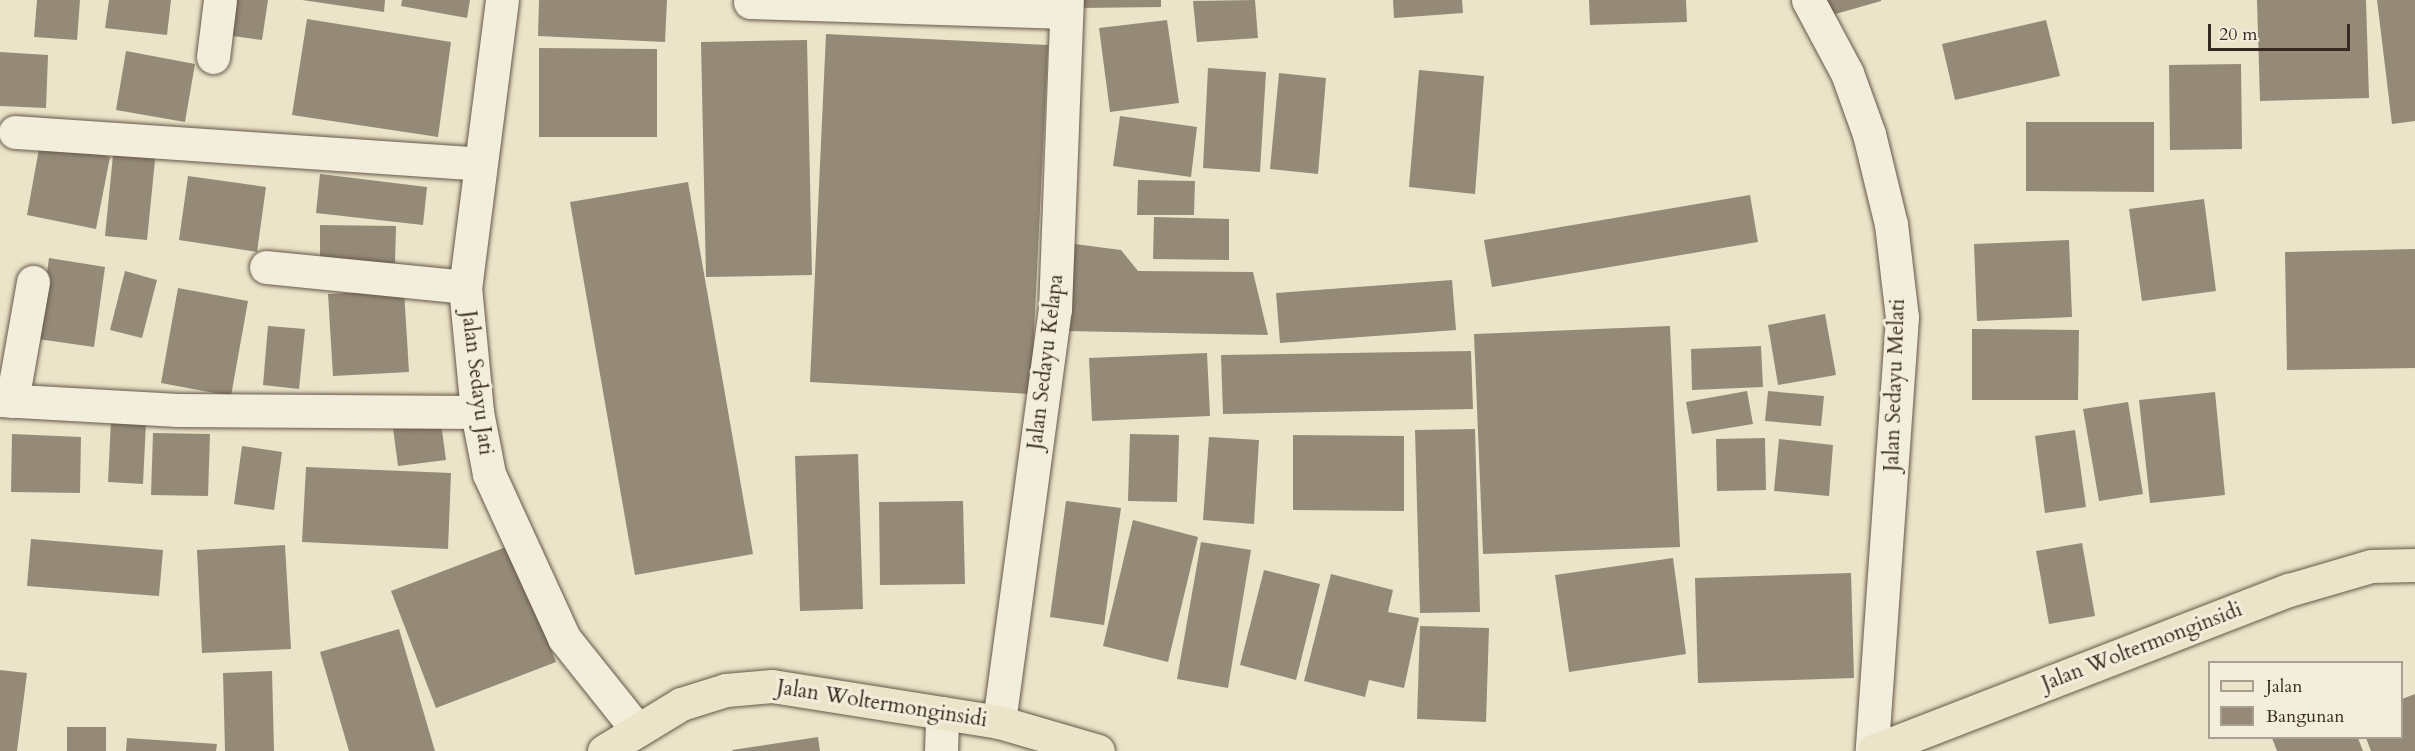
<!DOCTYPE html>
<html>
<head>
<meta charset="utf-8">
<style>
	body { margin:0 }
	#map { position:relative; width:2415px; height:751px; overflow:hidden; background:#ece4c8; font-family:Cardo,serif }
	div>[style] { position:absolute }
	.building>* { inset:0; background:#958a77 }
	.roads { filter:drop-shadow(0 0 2px #645849) drop-shadow(0 0 2px #645849) }
	.minor>* { height:33px; margin:-16.5px; padding:0 16.5px; transform-origin:16.5px; border-radius:16.5px; background:#f3eddb }
	.major>* { height:33px; margin:-16.5px; padding:0 16.5px; transform-origin:16.5px; border-radius:16.5px; background:#ece4c8 }
	span { translate:-50% -50%; white-space:nowrap; text-align:center; line-height:1.15; -webkit-text-stroke:6px #f3eddb; paint-order:stroke }
	.street-label { font-size:21px; color:#37291f }
	.legend { position:absolute; left:2208px; top:661px; width:195px; height:78px; box-sizing:border-box; background:#f3eddb; border:2px solid #a89f90; margin:0; padding:8px 10px; list-style:none; font-size:18px; color:#37291f }
	.legend li { display:flex; align-items:center; gap:12px; height:30px }
	.legend b { width:30px; border:2px solid #a89f90 }
	.scale { position:absolute; left:2208px; top:24px; width:142px; height:27px; box-sizing:border-box; border:3px solid #37291f; border-top:0; padding-left:8px; font-size:18px; line-height:21px; white-space:nowrap; color:#37291f; -webkit-text-stroke:4px #f3eddb; paint-order:stroke }
</style>
</head>
<body>
<div id="map">
	<div class="building">
		<div style="clip-path:polygon(37px 0,80px 0,77px 40px,34px 37px)"></div>
		<div style="clip-path:polygon(109px 0,171px 0,167px 35px,105px 28px)"></div>
		<div style="clip-path:polygon(232px 0,268px 0,262px 40px,226px 35px)"></div>
		<div style="clip-path:polygon(302px 0,385px 0,384px 12px)"></div>
		<div style="clip-path:polygon(402px 0,470px 0,467px 18px,401px 6px)"></div>
		<div style="clip-path:polygon(539px 0,667px 0,665px 42px,538px 36px)"></div>
		<div style="clip-path:polygon(1079px 0,1161px 0,1161px 7px,1079px 8px)"></div>
		<div style="clip-path:polygon(1255px 0,1258px 38px,1197px 42px,1193px 1px)"></div>
		<div style="clip-path:polygon(1393px 0,1462px 0,1463px 13px,1394px 18px)"></div>
		<div style="clip-path:polygon(1589px 0,1686px 0,1687px 22px,1590px 25px)"></div>
		<div style="clip-path:polygon(1827px 0,1881px 0,1881px 1px,1832px 15px)"></div>
		<div style="clip-path:polygon(2257px 0,2366px 0,2369px 98px,2260px 101px)"></div>
		<div style="clip-path:polygon(2377px 0,2415px 0,2415px 121px,2392px 124px)"></div>
		<div style="clip-path:polygon(307px 19px,451px 42px,438px 137px,292px 115px)"></div>
		<div style="clip-path:polygon(1167px 20px,1179px 103px,1110px 112px,1099px 28px)"></div>
		<div style="clip-path:polygon(2046px 20px,2060px 76px,1955px 100px,1942px 44px)"></div>
		<div style="clip-path:polygon(826px 34px,1048px 45px,1031px 394px,810px 382px)"></div>
		<div style="clip-path:polygon(807px 40px,812px 275px,706px 277px,701px 42px)"></div>
		<div style="clip-path:polygon(539px 48px,657px 49px,657px 137px,539px 137px)"></div>
		<div style="clip-path:polygon(126px 51px,195px 64px,185px 122px,116px 110px)"></div>
		<div style="clip-path:polygon(0 52px,48px 55px,46px 108px,0 106px)"></div>
		<div style="clip-path:polygon(2241px 64px,2242px 149px,2170px 150px,2169px 65px)"></div>
		<div style="clip-path:polygon(1208px 68px,1266px 72px,1260px 172px,1203px 168px)"></div>
		<div style="clip-path:polygon(1419px 70px,1484px 76px,1475px 194px,1409px 187px)"></div>
		<div style="clip-path:polygon(1279px 73px,1326px 78px,1318px 174px,1270px 169px)"></div>
		<div style="clip-path:polygon(1120px 116px,1197px 127px,1191px 177px,1113px 166px)"></div>
		<div style="clip-path:polygon(2026px 122px,2154px 122px,2154px 192px,2026px 191px)"></div>
		<div style="clip-path:polygon(40px 143px,110px 157px,96px 229px,27px 215px)"></div>
		<div style="clip-path:polygon(114px 145px,156px 150px,147px 240px,105px 236px)"></div>
		<div style="clip-path:polygon(320px 174px,427px 187px,423px 225px,316px 213px)"></div>
		<div style="clip-path:polygon(188px 176px,266px 187px,257px 252px,179px 240px)"></div>
		<div style="clip-path:polygon(1138px 180px,1195px 181px,1194px 215px,1137px 215px)"></div>
		<div style="clip-path:polygon(688px 182px,753px 554px,635px 575px,570px 202px)"></div>
		<div style="clip-path:polygon(1750px 195px,1758px 242px,1492px 287px,1484px 240px)"></div>
		<div style="clip-path:polygon(2204px 199px,2216px 291px,2142px 301px,2129px 209px)"></div>
		<div style="clip-path:polygon(1154px 217px,1229px 219px,1229px 260px,1153px 259px)"></div>
		<div style="clip-path:polygon(320px 225px,396px 226px,395px 263px,320px 262px)"></div>
		<div style="clip-path:polygon(2069px 240px,2072px 317px,1977px 321px,1974px 244px)"></div>
		<div style="clip-path:polygon(1067px 243px,1121px 250px,1138px 271px,1253px 272px,1268px 335px,1066px 331px)"></div>
		<div style="clip-path:polygon(2415px 249px,2415px 368px,2287px 370px,2285px 252px)"></div>
		<div style="clip-path:polygon(49px 258px,105px 267px,94px 347px,38px 339px)"></div>
		<div style="clip-path:polygon(125px 271px,157px 280px,142px 338px,110px 330px)"></div>
		<div style="clip-path:polygon(1452px 280px,1456px 330px,1280px 343px,1276px 293px)"></div>
		<div style="clip-path:polygon(178px 288px,248px 301px,231px 396px,161px 383px)"></div>
		<div style="clip-path:polygon(404px 290px,409px 372px,333px 376px,328px 294px)"></div>
		<div style="clip-path:polygon(1825px 314px,1836px 375px,1778px 385px,1768px 325px)"></div>
		<div style="clip-path:polygon(268px 326px,305px 329px,299px 389px,263px 385px)"></div>
		<div style="clip-path:polygon(1670px 326px,1680px 547px,1483px 554px,1474px 334px)"></div>
		<div style="clip-path:polygon(1972px 329px,2079px 330px,2078px 400px,1972px 400px)"></div>
		<div style="clip-path:polygon(1761px 346px,1763px 387px,1692px 390px,1691px 349px)"></div>
		<div style="clip-path:polygon(1471px 351px,1473px 409px,1223px 414px,1221px 355px)"></div>
		<div style="clip-path:polygon(1207px 353px,1210px 416px,1092px 421px,1089px 358px)"></div>
		<div style="clip-path:polygon(1747px 391px,1753px 424px,1692px 434px,1686px 402px)"></div>
		<div style="clip-path:polygon(1768px 391px,1824px 396px,1821px 426px,1765px 421px)"></div>
		<div style="clip-path:polygon(2215px 392px,2225px 495px,2150px 503px,2139px 400px)"></div>
		<div style="clip-path:polygon(2128px 402px,2143px 494px,2099px 501px,2083px 409px)"></div>
		<div style="clip-path:polygon(111px 420px,146px 422px,143px 484px,108px 482px)"></div>
		<div style="clip-path:polygon(441px 423px,446px 460px,398px 466px,393px 428px)"></div>
		<div style="clip-path:polygon(1475px 429px,1480px 612px,1420px 613px,1415px 430px)"></div>
		<div style="clip-path:polygon(2075px 430px,2086px 507px,2045px 513px,2035px 436px)"></div>
		<div style="clip-path:polygon(153px 433px,210px 434px,208px 496px,151px 495px)"></div>
		<div style="clip-path:polygon(12px 434px,81px 437px,80px 493px,11px 492px)"></div>
		<div style="clip-path:polygon(1130px 434px,1179px 435px,1177px 502px,1128px 501px)"></div>
		<div style="clip-path:polygon(1293px 435px,1404px 436px,1404px 511px,1293px 510px)"></div>
		<div style="clip-path:polygon(1209px 437px,1259px 440px,1254px 524px,1203px 520px)"></div>
		<div style="clip-path:polygon(1765px 438px,1766px 490px,1717px 491px,1716px 439px)"></div>
		<div style="clip-path:polygon(1779px 439px,1833px 445px,1829px 496px,1774px 491px)"></div>
		<div style="clip-path:polygon(242px 446px,282px 452px,274px 510px,234px 504px)"></div>
		<div style="clip-path:polygon(858px 454px,863px 609px,800px 611px,795px 456px)"></div>
		<div style="clip-path:polygon(306px 467px,451px 473px,448px 549px,302px 542px)"></div>
		<div style="clip-path:polygon(963px 501px,965px 584px,880px 585px,879px 502px)"></div>
		<div style="clip-path:polygon(1066px 501px,1121px 508px,1104px 625px,1050px 617px)"></div>
		<div style="clip-path:polygon(1133px 520px,1198px 537px,1168px 662px,1103px 646px)"></div>
		<div style="clip-path:polygon(31px 539px,163px 550px,159px 596px,27px 586px)"></div>
		<div style="clip-path:polygon(1201px 542px,1251px 550px,1228px 688px,1177px 679px)"></div>
		<div style="clip-path:polygon(2082px 543px,2095px 616px,2049px 624px,2036px 551px)"></div>
		<div style="clip-path:polygon(285px 545px,291px 649px,202px 653px,197px 550px)"></div>
		<div style="clip-path:polygon(511px 545px,556px 662px,436px 708px,391px 591px)"></div>
		<div style="clip-path:polygon(1673px 558px,1686px 654px,1569px 672px,1555px 575px)"></div>
		<div style="clip-path:polygon(1264px 570px,1320px 584px,1296px 680px,1240px 665px)"></div>
		<div style="clip-path:polygon(1851px 573px,1854px 678px,1698px 683px,1695px 578px)"></div>
		<div style="clip-path:polygon(1331px 574px,1393px 590px,1388px 612px,1419px 618px,1404px 688px,1369px 680px,1365px 697px,1304px 681px)"></div>
		<div style="clip-path:polygon(1420px 626px,1489px 628px,1486px 722px,1417px 719px)"></div>
		<div style="clip-path:polygon(399px 629px,435px 751px,349px 751px,320px 652px)"></div>
		<div style="clip-path:polygon(0 670px,27px 673px,17px 751px,0 751px)"></div>
		<div style="clip-path:polygon(272px 671px,274px 751px,225px 751px,223px 673px)"></div>
		<div style="clip-path:polygon(2415px 694px,2415px 751px,2371px 751px,2366px 738px,2402px 738px,2402px 699px)"></div>
		<div style="clip-path:polygon(67px 727px,106px 727px,106px 751px,67px 751px)"></div>
		<div style="clip-path:polygon(818px 737px,820px 751px,733px 751px,732px 750px)"></div>
		<div style="clip-path:polygon(127px 738px,217px 744px,216px 751px,126px 751px)"></div>
		<div style="clip-path:polygon(2272px 738px,2358px 738px,2363px 751px,2277px 751px)"></div>
	</div>
	<div class="roads">
		<div class="minor">
			<div style="left:502px;top:0;width:289px;rotate:97.3deg"></div>
			<div style="left:465px;top:287px;width:126px;rotate:84.5deg"></div>
			<div style="left:477px;top:412px;width:63px;rotate:79deg"></div>
			<div style="left:489px;top:474px;width:180px;rotate:65.4deg"></div>
			<div style="left:564px;top:638px;width:114px;rotate:51.4deg"></div>
			<div style="left:1808px;top:0;width:83px;rotate:61.9deg"></div>
			<div style="left:1847px;top:73px;width:65px;rotate:70.2deg"></div>
			<div style="left:1869px;top:134px;width:93px;rotate:76.3deg"></div>
			<div style="left:1891px;top:224px;width:94px;rotate:83.3deg"></div>
			<div style="left:1902px;top:317px;width:435px;rotate:94deg"></div>
			<div style="left:750px;top:2px;width:316px;rotate:1.8deg"></div>
			<div style="left:213px;top:57px;width:57px;rotate:-83deg"></div>
			<div style="left:15px;top:132px;width:465px;rotate:3.9deg"></div>
			<div style="left:266px;top:267px;width:200px;rotate:5.7deg"></div>
			<div style="left:0;top:400px;width:178px;rotate:3.2deg"></div>
			<div style="left:178px;top:410px;width:299px;rotate:0.4deg"></div>
			<div style="left:12px;top:401px;width:121px;rotate:-80deg"></div>
			<div style="left:999px;top:722px;width:417px;rotate:-82.3deg"></div>
			<div style="left:1055px;top:309px;width:309px;rotate:-87.8deg"></div>
			<div style="left:941px;top:751px;width:38px;rotate:-88deg"></div>
		</div>
		<div class="major">
			<div style="left:604px;top:751px;width:90px;rotate:-31.4deg"></div>
			<div style="left:681px;top:704px;width:47px;rotate:-17.3deg"></div>
			<div style="left:726px;top:690px;width:46px;rotate:-5deg"></div>
			<div style="left:772px;top:686px;width:230px;rotate:9deg"></div>
			<div style="left:999px;top:722px;width:103px;rotate:16.3deg"></div>
			<div style="left:1873px;top:751px;width:446px;rotate:-21.2deg"></div>
			<div style="left:2289px;top:590px;width:85px;rotate:-16.3deg"></div>
			<div style="left:2371px;top:566px;width:44px;rotate:-1.3deg"></div>
		</div>
	</div>
	<div class="street-label">
		<span style="left:1046px;top:362px;rotate:-83deg">Jalan Sedayu Kelapa</span>
		<span style="left:477px;top:383px;rotate:83deg">Jalan Sedayu Jati</span>
		<span style="left:1895px;top:385px;rotate:-88deg">Jalan Sedayu Melati</span>
		<span style="left:2142px;top:647px;rotate:-21deg">Jalan Woltermonginsidi</span>
		<span style="left:882px;top:704px;rotate:9deg">Jalan Woltermonginsidi</span>
	</div>
	<ul class="legend">
	<li><b style="height:8px;background:#ece4c8"></b>Jalan</li>
	<li><b style="height:16px;background:#958a77"></b>Bangunan</li>
	</ul>
	<div class="scale">20 m</div>
</div>
</body>
</html>
